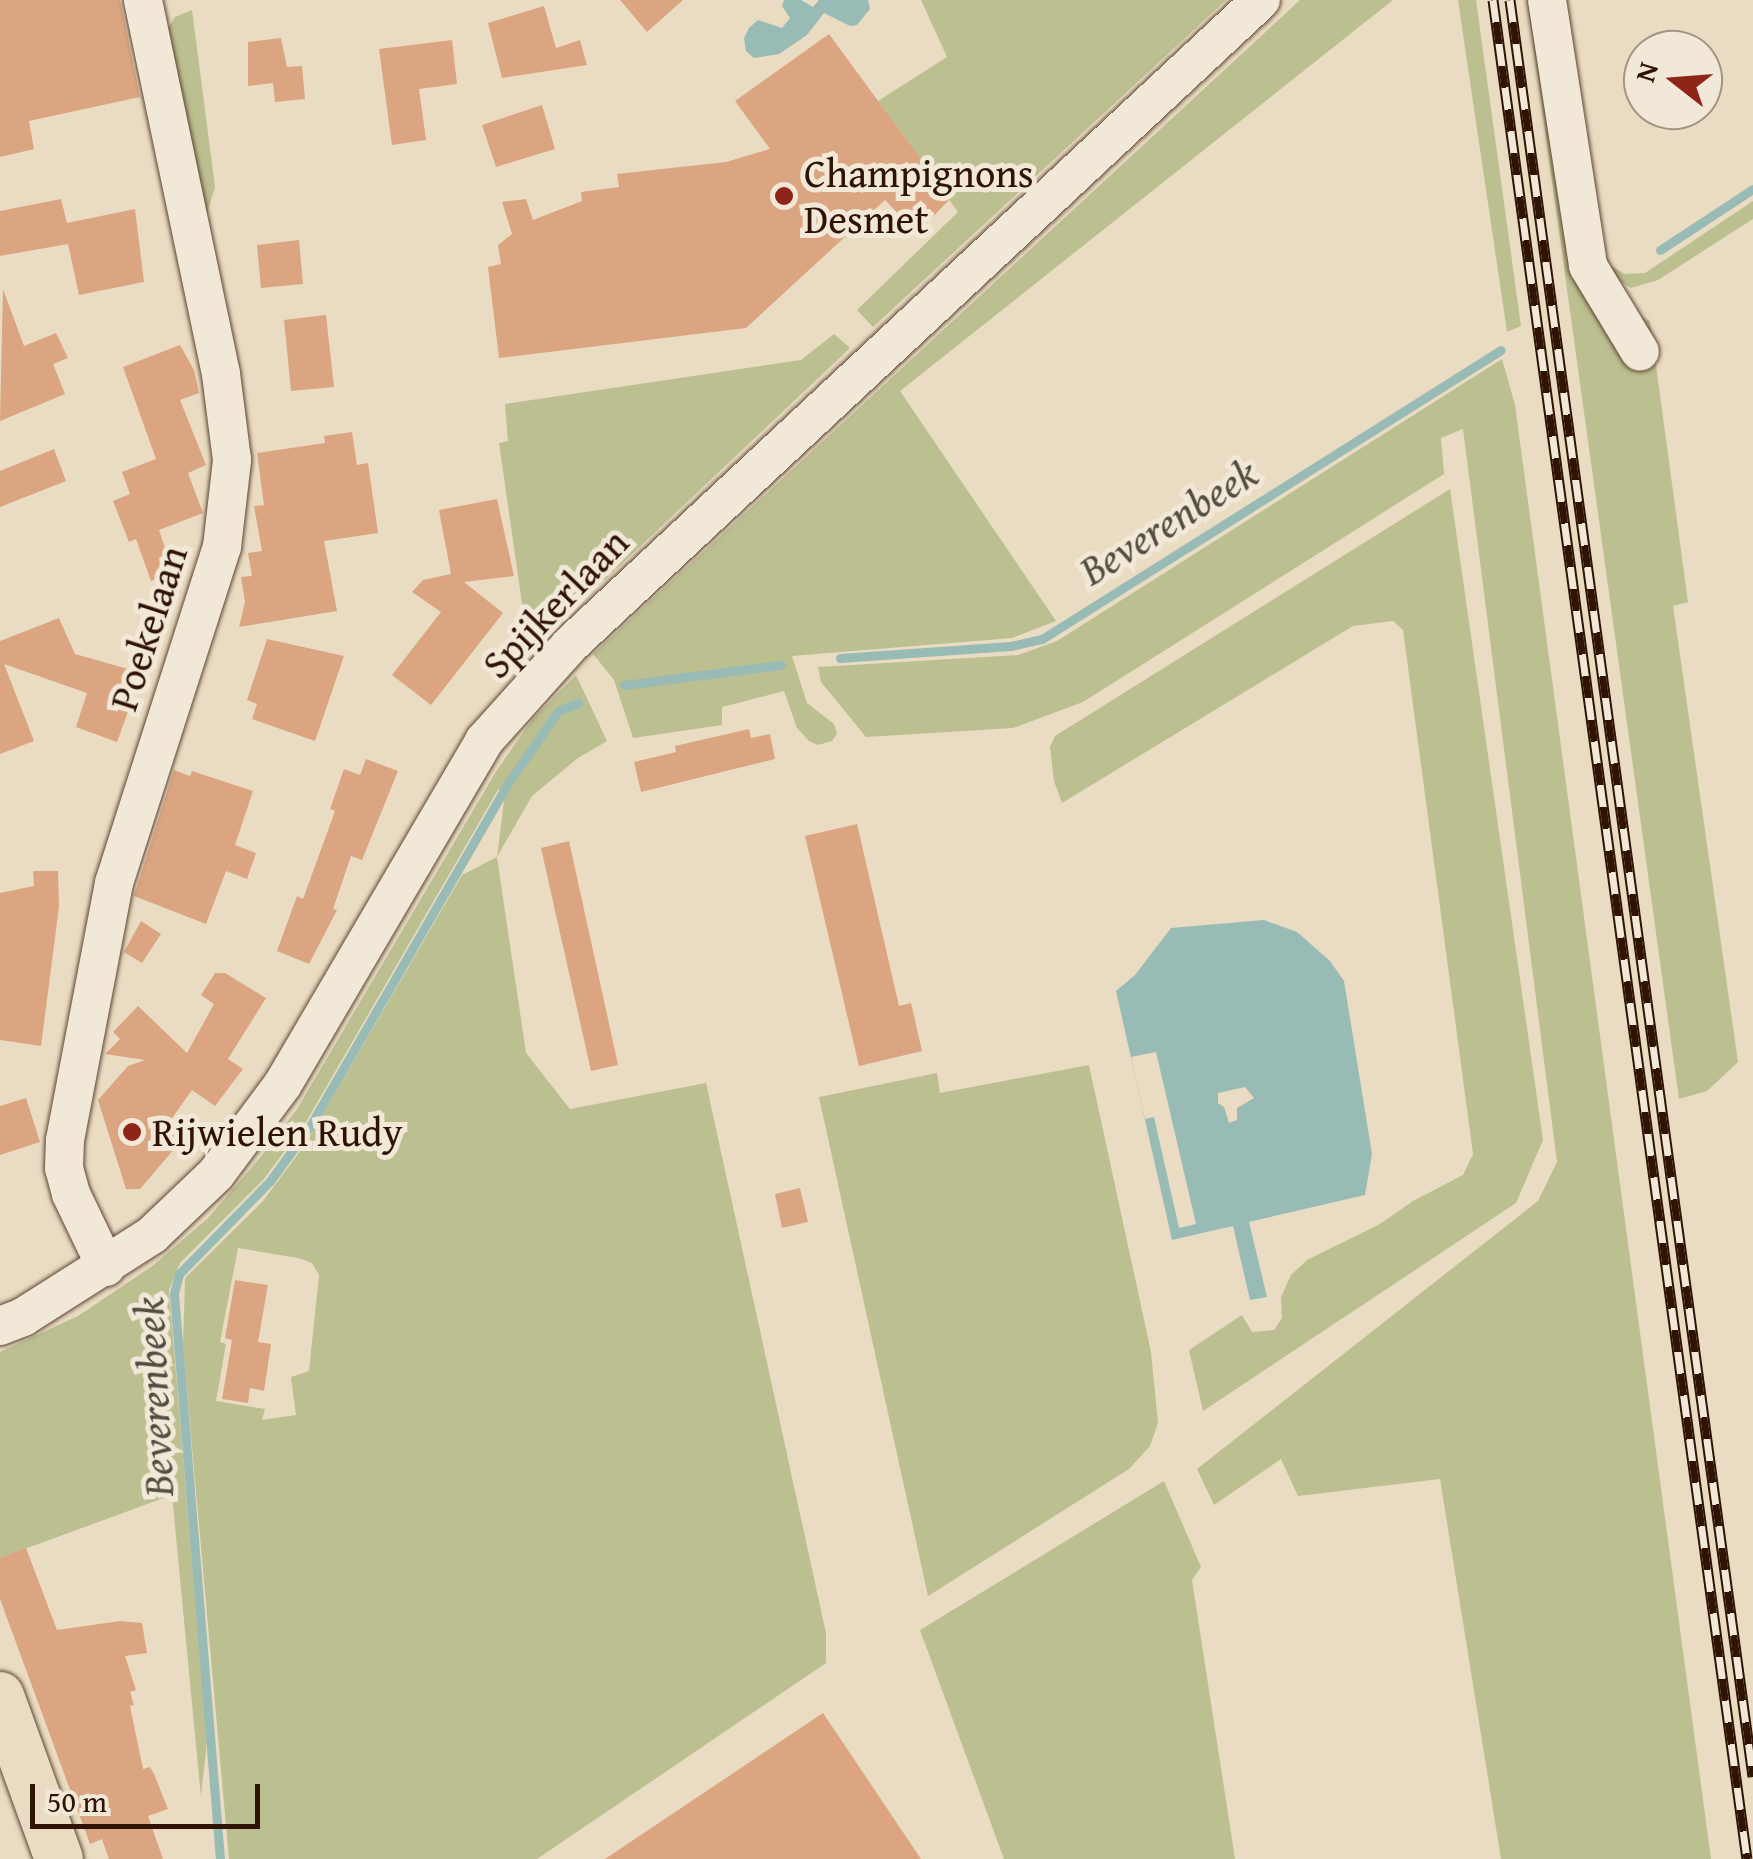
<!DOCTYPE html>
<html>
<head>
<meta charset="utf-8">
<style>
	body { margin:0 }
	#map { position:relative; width:1753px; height:1859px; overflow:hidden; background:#eadcc2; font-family:"Gentium Book Plus",serif }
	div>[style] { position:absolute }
	.green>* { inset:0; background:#bcbf90 }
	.water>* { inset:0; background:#98bbb5 }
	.pier>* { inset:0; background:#eadcc2 }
	.stream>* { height:9px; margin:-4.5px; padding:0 4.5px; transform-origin:4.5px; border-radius:4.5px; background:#98bbb5 }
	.building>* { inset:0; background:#dca581 }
	.roads { filter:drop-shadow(0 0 2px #5e4534) drop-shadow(0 0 2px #5e4534) }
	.minor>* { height:38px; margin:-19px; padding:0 19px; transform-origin:19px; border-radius:19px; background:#f1e8d7 }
	.major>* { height:48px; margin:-24px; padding:0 24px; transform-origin:24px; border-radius:24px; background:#eadcc2 }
	.rail>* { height:11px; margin-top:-5.5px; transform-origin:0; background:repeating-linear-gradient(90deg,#f1e8d7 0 22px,#2f1304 0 44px); box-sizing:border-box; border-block:2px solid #2f1304 }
	.dots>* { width:28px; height:28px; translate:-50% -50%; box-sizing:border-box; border:5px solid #f1e8d7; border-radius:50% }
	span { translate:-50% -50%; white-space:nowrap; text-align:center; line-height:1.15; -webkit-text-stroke:10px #f1e8d7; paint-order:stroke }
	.poi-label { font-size:40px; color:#2f1304 }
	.left { translate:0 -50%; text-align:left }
	.street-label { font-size:40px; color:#2f1304 }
	.water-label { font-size:42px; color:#544e42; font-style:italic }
	.north { position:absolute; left:1623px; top:30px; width:100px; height:100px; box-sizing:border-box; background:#f1e8d7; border:2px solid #a39383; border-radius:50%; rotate:287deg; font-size:28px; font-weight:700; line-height:40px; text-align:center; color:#2f1304 }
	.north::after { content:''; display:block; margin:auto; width:35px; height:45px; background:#8f2418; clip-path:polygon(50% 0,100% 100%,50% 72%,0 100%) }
	.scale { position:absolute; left:30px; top:1784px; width:230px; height:45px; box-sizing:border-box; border:5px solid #2f1304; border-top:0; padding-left:12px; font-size:30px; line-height:35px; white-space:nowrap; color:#2f1304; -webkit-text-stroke:8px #f1e8d7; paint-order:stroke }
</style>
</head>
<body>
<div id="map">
	<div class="green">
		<div style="clip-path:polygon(921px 0,1226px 0,873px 327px,857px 310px,958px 212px,878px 101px,947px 57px)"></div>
		<div style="clip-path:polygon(1300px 0,1393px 0,900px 391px,1056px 621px,1012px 638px,792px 656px,807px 703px,834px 724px,837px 734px,832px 741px,818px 745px,809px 741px,797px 728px,784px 691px,722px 707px,722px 725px,633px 738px,614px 680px,593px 654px)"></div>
		<div style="clip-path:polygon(1458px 0,1476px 0,1521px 326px,1507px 332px)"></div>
		<div style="clip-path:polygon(1527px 0,1541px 0,1609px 300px,1650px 321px,1688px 602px,1673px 606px,1738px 1062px,1707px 1091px,1679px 1099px)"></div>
		<div style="clip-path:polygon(192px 10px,215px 187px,204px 224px,167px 30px,175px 17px)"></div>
		<div style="clip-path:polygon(1753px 201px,1753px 219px,1658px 280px,1631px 288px,1602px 269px,1611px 266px,1625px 274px,1645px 273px)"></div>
		<div style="clip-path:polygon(834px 334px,850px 348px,539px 642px,526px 631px,499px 443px,508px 441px,505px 404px,801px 360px)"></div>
		<div style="clip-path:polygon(1502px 359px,1515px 405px,1711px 1859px,1501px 1859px,1440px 1479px,1298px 1496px,1281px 1459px,1214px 1505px,1197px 1469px,1538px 1201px,1557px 1162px,1463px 429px,1441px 438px,1444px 474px,1083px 702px,1013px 728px,866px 737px,821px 682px,818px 667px,1018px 655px,1057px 641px)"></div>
		<div style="clip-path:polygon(1450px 489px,1543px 1140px,1516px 1203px,1203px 1411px,1189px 1350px,1242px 1315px,1252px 1332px,1274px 1330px,1282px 1318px,1281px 1297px,1291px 1275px,1307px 1260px,1380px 1224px,1413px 1201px,1463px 1175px,1473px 1154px,1403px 630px,1393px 621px,1353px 626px,1062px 803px,1054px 781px,1050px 747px,1055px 736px)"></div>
		<div style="clip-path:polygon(evenodd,576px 675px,607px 741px,578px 758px,532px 796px,497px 857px,526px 1053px,570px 1109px,706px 1083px,826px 1633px,826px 1663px,537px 1859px,229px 1859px,183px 1347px,185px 1278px,263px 1201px,306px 1143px,462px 875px,497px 857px,504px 801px,499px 788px,306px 1122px,264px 1179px,180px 1263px,169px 1290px,207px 1741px,201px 1797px,172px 1495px,0 1558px,0 1352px,78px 1316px,151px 1267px,207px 1219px,259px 1159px,297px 1109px,497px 770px,532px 720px,576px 675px,238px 1248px,298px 1258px,312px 1263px,319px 1275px,309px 1371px,291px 1377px,296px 1415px,262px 1420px,265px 1409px,216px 1401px,226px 1344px,220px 1342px,238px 1248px)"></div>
		<div style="clip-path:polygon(1089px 1065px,1151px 1352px,1158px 1423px,1150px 1446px,1129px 1469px,928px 1596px,819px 1097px,937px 1073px,940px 1093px)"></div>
		<div style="clip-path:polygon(1164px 1481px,1201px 1567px,1192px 1580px,1235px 1859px,1004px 1859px,920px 1630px)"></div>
	</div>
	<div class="water">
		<div style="clip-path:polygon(784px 0,801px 0,813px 7px,819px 0,868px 0,870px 9px,857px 25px,850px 26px,824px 13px,807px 35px,779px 54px,754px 58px,746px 51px,744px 38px,749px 28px,758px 20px,782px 28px,790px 18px,782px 6px)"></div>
		<div style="clip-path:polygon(evenodd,1264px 920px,1297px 932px,1330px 961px,1344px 981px,1372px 1154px,1365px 1195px,1249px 1222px,1267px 1297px,1250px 1300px,1233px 1226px,1172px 1240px,1116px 991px,1135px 975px,1171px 928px,1264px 920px,1245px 1087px,1254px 1098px,1237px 1108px,1237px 1120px,1229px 1123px,1224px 1107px,1218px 1103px,1218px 1093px,1245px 1087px)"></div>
	</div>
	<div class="pier">
		<div style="clip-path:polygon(1156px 1052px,1196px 1224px,1179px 1228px,1154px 1117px,1145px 1119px,1131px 1057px)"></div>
	</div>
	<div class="stream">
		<div style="left:1660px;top:250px;width:111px;rotate:-33.3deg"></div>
		<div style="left:840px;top:658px;width:171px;rotate:-4deg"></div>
		<div style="left:1011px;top:646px;width:32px;rotate:-13deg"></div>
		<div style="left:1042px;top:639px;width:542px;rotate:-32.2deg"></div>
		<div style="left:624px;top:685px;width:158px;rotate:-7.3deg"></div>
		<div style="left:220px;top:1859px;width:568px;rotate:-94.65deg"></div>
		<div style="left:174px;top:1293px;width:20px;rotate:-75deg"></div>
		<div style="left:179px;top:1274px;width:130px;rotate:-45.6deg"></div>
		<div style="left:270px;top:1181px;width:68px;rotate:-54deg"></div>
		<div style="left:310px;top:1126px;width:397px;rotate:-60deg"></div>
		<div style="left:509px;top:782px;width:86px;rotate:-55.4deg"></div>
		<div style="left:558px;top:711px;width:22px;rotate:-22deg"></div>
	</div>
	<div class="building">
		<div style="clip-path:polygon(0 0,120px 0,140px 97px,29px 121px,34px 149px,0 157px)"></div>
		<div style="clip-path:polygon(620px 0,683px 0,647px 32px)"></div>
		<div style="clip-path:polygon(544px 6px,556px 48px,580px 40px,587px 65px,502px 78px,488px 23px)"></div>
		<div style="clip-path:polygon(829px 34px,950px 199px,917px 233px,885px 200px,746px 328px,499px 358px,488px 267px,501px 264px,498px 245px,512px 234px,502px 202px,526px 199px,533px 220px,582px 201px,581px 192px,619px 187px,617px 174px,726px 162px,770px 149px,735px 101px)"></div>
		<div style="clip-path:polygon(281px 38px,287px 67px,302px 66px,305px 99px,275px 102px,273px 83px,248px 86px,248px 42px)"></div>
		<div style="clip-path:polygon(452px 40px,457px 84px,419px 89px,426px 140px,392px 145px,379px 49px)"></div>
		<div style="clip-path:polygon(542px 105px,555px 149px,496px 167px,482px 125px)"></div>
		<div style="clip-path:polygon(61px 199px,67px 223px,135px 209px,144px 282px,79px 295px,68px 244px,0 256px,0 211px)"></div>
		<div style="clip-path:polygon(299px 240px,303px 284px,261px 288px,257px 245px)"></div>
		<div style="clip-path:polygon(3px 289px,24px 346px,56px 333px,68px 358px,53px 364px,65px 394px,0 421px)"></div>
		<div style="clip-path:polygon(326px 315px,334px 387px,291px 391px,284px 320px)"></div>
		<div style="clip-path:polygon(180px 345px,194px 370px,199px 393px,180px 400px,206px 465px,188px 473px,203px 513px,159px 530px,173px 572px,151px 581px,136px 539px,129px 542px,113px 501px,130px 494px,122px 472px,156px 459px,123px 367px)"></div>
		<div style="clip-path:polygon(352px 432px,357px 465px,368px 463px,378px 533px,324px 541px,337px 611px,239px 627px,245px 602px,241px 577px,252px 576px,248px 553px,262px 551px,254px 506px,264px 505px,257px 453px,325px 443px,324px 436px)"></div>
		<div style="clip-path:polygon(54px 449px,66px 481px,0 507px,0 471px)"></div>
		<div style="clip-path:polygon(497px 499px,514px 576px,464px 582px,503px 613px,431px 705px,392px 675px,441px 612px,412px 592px,423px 580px,451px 574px,439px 510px)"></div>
		<div style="clip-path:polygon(59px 618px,75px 654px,142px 673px,117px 742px,76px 727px,87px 693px,4px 664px,34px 741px,0 754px,0 641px)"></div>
		<div style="clip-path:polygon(267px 639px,344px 656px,315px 741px,252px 719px,257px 704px,247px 700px)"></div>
		<div style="clip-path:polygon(749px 729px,751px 738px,770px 734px,775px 759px,641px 792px,634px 762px,676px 752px,675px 746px)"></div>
		<div style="clip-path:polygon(366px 759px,398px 771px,362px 860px,351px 856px,333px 909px,337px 910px,309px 964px,277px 951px,297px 896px,303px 899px,335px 811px,330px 809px,344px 769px,360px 775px)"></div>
		<div style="clip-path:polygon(174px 770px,190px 776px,192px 771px,253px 791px,235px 845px,256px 853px,247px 879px,226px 871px,206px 924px,134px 896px)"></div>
		<div style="clip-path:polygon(857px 824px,899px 1006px,911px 1003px,922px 1051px,859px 1066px,805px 836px)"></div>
		<div style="clip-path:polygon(569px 841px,618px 1065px,591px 1071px,541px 848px)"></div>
		<div style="clip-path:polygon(33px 871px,58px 871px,59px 907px,41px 1046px,0 1040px,0 893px,34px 886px)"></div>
		<div style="clip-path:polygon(141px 921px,161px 934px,142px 963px,124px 952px)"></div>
		<div style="clip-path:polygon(215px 973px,225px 973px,266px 998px,228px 1059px,243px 1069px,215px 1106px,192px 1090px,165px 1128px,179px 1140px,175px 1148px,140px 1189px,126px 1189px,98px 1100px,128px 1066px,145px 1060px,105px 1054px,120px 1039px,113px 1032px,138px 1006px,187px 1053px,214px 1004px,201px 995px)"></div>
		<div style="clip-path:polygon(26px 1098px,40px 1142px,0 1155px,0 1106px)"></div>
		<div style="clip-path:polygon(800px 1188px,808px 1222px,782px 1228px,775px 1194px)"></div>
		<div style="clip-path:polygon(235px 1280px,268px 1285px,258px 1342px,271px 1344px,264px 1391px,250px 1388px,248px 1403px,222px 1399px,232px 1340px,225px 1338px)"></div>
		<div style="clip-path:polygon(26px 1548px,57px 1630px,120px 1621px,142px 1623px,147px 1653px,125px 1656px,136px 1690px,130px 1692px,134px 1705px,130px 1706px,143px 1769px,150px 1767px,154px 1774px,168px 1809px,148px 1816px,163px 1859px,109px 1859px,102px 1839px,90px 1844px,0 1599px,0 1558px)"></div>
		<div style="clip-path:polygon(823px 1713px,921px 1859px,605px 1859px)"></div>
	</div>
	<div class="roads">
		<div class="minor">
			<div style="left:1547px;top:0;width:269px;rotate:81.2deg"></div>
			<div style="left:1588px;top:266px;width:100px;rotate:58.8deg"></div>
			<div style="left:106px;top:1267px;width:81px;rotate:-115.6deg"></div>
			<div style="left:71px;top:1194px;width:27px;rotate:-105deg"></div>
			<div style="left:64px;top:1168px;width:28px;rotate:-88deg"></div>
			<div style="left:65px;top:1140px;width:262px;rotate:-79.2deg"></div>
			<div style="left:114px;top:883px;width:353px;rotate:-72.2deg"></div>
			<div style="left:222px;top:547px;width:88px;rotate:-83.4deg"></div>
			<div style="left:232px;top:460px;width:87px;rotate:-97.3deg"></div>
			<div style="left:221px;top:374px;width:382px;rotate:-101.8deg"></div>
			<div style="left:0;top:1326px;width:25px;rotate:-21deg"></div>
			<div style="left:23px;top:1317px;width:153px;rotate:-32.4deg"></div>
			<div style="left:152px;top:1235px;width:88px;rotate:-43.6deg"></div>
			<div style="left:216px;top:1174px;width:112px;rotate:-53.3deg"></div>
			<div style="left:283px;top:1084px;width:398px;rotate:-59.6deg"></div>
			<div style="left:484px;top:741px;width:129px;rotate:-48.1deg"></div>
			<div style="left:570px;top:645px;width:945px;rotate:-43.03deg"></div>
		</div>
		<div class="major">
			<div style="left:0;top:1696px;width:173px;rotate:70.1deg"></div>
		</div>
	</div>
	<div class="rail">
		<div style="left:1493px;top:0;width:1876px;rotate:82.22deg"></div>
		<div style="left:1510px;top:0;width:1793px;rotate:82.21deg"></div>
	</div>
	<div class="dots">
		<div style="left:784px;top:196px;background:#8f2418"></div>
		<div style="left:132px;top:1132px;background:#8f2418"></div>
	</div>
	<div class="poi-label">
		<span class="left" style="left:804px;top:196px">Champignons<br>Desmet</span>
		<span class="left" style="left:152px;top:1132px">Rijwielen Rudy</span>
	</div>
	<div class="street-label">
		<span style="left:555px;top:603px;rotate:-46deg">Spijkerlaan</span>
		<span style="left:148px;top:628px;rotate:-72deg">Poekelaan</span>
	</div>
	<div class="water-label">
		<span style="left:1168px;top:521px;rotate:-32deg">Beverenbeek</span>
		<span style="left:153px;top:1397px;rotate:-93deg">Beverenbeek</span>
	</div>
	<div class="north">N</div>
	<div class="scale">50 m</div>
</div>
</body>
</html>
